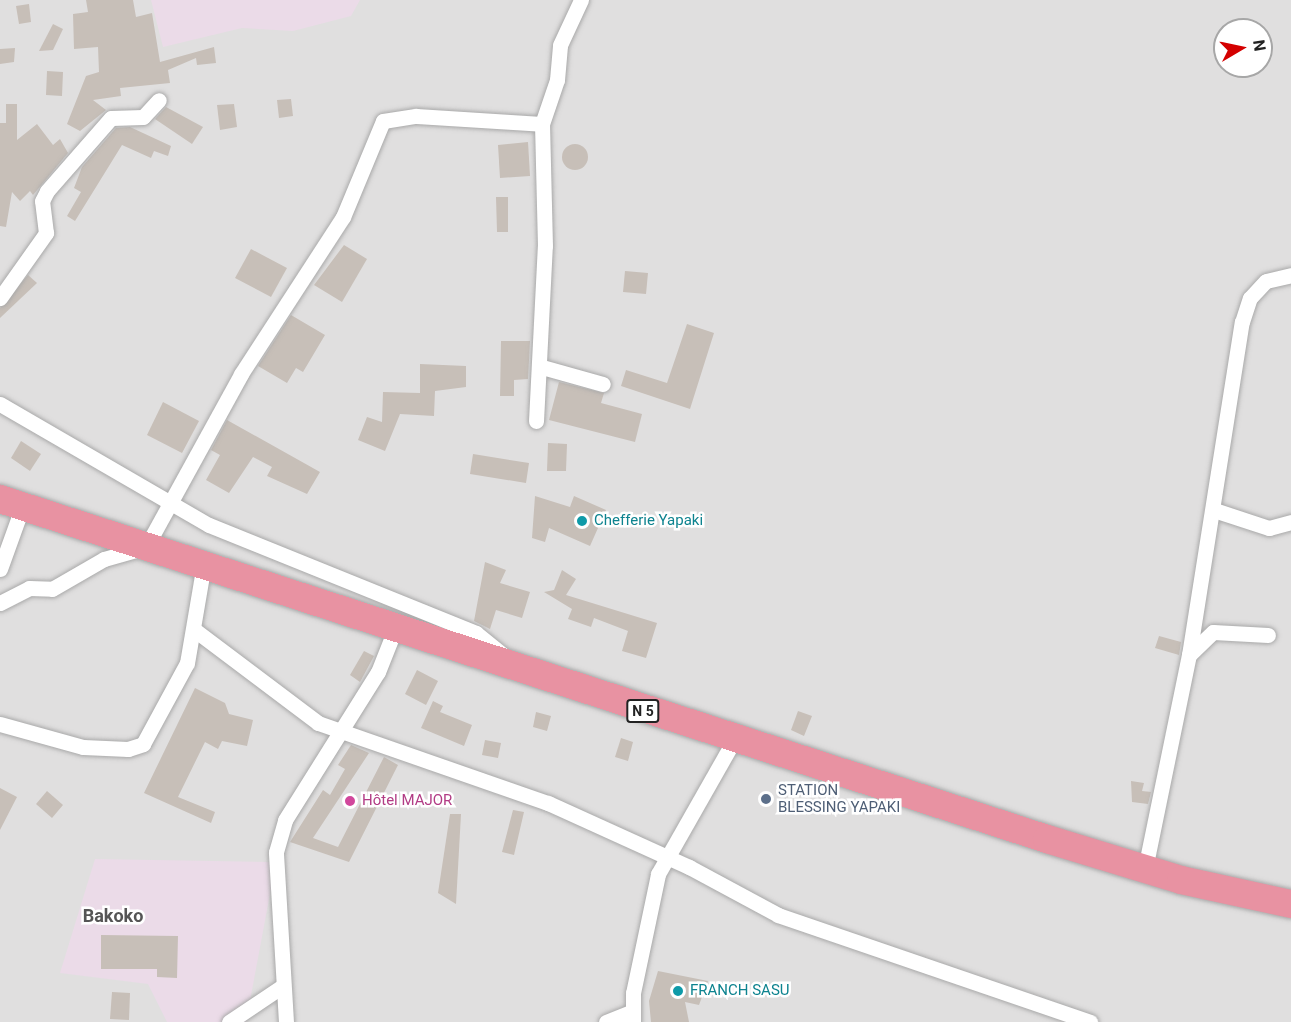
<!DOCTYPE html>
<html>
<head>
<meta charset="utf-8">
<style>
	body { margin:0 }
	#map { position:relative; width:1291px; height:1022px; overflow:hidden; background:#f2efe9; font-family:Roboto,sans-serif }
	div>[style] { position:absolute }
	.residential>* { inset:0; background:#e0dfdf }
	.industrial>* { inset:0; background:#ebdbe8 }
	.building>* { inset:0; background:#c7bfb8 }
	.round { border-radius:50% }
	.roads { filter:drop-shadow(0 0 2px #a9a9a9) drop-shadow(0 0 2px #a9a9a9) }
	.street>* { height:15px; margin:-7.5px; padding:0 7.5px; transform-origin:7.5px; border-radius:7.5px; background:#fff }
	.highway>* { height:28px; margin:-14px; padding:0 14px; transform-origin:14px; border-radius:14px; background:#e892a2 }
	.dots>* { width:16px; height:16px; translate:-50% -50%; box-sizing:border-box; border:3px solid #fff; border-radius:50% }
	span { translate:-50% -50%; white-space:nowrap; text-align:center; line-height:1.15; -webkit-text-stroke:5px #fff; paint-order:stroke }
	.shield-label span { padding:2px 4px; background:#fff; border:2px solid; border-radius:4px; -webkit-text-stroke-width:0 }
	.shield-label { font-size:14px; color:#222; font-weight:700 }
	.culture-label { font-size:15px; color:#0d838f }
	.left { translate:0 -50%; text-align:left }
	.service-label { font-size:15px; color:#4e5e75 }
	.hotel-label { font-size:15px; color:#b23c85 }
	.quarter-label { font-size:18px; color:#555; font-weight:700 }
	.north { position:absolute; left:1213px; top:18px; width:60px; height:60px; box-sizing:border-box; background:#fff; border:2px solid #a7a7a7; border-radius:50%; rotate:81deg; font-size:16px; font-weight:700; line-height:24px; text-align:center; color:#222 }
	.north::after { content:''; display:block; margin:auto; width:21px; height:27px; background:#d40000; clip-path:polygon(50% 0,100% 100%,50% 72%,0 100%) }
</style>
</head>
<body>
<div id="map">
	<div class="residential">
		<div style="clip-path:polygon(evenodd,0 0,1291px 0,1291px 1022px,0 1022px,0 0,1225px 30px,1261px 30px,1261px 66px,1225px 66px,1225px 30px)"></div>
	</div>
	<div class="industrial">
		<div style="clip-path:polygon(151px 0,360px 0,351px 16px,293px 31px,242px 28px,163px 47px)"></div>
		<div style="clip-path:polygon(95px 859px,276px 862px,246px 1022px,167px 1022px,148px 984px,60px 973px)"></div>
	</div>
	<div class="building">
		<div style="clip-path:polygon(86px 0,133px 0,136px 17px,152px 13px,160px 62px,214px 47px,216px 63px,197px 65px,196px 58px,168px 70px,170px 83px,120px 88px,121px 96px,93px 100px,106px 110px,80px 131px,67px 124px,86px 76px,99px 72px,98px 47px,74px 49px,73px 14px,88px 12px)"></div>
		<div style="clip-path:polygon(29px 4px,31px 22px,19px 24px,16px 6px)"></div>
		<div style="clip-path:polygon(53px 24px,63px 29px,53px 50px,39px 51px)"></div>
		<div style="clip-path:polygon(15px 48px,14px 62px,0 64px,0 49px)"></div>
		<div style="clip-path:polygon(47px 71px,63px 72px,62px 96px,46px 95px)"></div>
		<div style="clip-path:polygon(291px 99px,293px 116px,279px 118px,277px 100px)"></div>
		<div style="clip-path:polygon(6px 104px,17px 104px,17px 140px,37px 124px,53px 145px,60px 139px,68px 153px,33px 195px,30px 191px,20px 201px,12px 192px,6px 227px,0 226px,0 123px,6px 123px)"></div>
		<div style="clip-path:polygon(234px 104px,237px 127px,220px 130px,217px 105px)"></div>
		<div style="clip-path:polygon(166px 107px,203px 127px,192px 144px,155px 119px)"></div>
		<div style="clip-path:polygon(130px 127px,171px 146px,168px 156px,154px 151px,151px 158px,122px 145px,75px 221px,67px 216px,81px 192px,74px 188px,82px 167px,116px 128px)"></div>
		<div style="clip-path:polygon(528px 142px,530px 176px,500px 178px,498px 145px)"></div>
		<div class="round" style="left:562px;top:144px;width:26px;height:26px"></div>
		<div style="clip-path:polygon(496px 197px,508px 197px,508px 232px,497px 232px)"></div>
		<div style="clip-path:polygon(344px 245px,367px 259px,342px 302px,314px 285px)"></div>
		<div style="clip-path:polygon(251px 249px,287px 268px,271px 297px,235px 278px)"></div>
		<div style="clip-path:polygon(625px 271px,648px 273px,646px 294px,623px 292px)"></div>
		<div style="clip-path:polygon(28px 275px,37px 283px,0 318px,0 308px)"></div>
		<div style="clip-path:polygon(291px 315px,325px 335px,303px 372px,296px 368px,287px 383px,258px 366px)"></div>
		<div style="clip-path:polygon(687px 324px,714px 333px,690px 409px,621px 386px,626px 370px,667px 383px)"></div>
		<div style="clip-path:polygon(501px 341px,530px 341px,528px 379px,514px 380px,514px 396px,500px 396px)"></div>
		<div style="clip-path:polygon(420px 364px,466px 366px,466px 387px,435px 391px,434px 416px,400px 414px,385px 451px,358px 440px,367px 417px,382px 422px,383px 392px,420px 393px)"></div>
		<div style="clip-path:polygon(559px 382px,604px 393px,601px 403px,642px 414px,635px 442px,549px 420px)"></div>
		<div style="clip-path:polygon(163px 402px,199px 421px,182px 453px,147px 435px)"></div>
		<div style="clip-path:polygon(227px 420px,320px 472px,307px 494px,267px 476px,272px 467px,253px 457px,229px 493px,206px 480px,220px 455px,211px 450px)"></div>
		<div style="clip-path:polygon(21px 441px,41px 454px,30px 471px,11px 458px)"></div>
		<div style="clip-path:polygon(548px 443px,567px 444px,566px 471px,547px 471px)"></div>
		<div style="clip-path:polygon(473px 454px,529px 463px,526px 483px,470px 474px)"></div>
		<div style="clip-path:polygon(535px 496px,570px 507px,574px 496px,606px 510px,590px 546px,549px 528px,545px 542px,532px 538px)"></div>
		<div style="clip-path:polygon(485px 562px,506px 570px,500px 583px,530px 592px,522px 618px,496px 610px,490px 629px,474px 621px)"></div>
		<div style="clip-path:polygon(562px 570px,576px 579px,566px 595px,657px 623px,646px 658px,622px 651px,628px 631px,594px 618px,591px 627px,568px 619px,572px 609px,544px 592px,554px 590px)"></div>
		<div style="clip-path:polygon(1159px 636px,1181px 642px,1179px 655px,1155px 648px)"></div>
		<div style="clip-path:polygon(364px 651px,374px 656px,360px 682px,350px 675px)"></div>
		<div style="clip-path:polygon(417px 670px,438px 681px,426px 705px,405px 694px)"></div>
		<div style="clip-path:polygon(195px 688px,225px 703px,229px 714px,253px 720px,247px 746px,222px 741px,218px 749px,205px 742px,178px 797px,215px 812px,211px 823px,144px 793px)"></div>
		<div style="clip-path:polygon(433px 701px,443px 706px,440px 712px,472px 725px,464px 746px,421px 728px)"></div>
		<div style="clip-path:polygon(798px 711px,812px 716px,804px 736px,791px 730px)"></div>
		<div style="clip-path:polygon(536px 712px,551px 716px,547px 731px,533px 727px)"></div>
		<div style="clip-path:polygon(621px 738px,633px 742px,628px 761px,615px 757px)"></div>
		<div style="clip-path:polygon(485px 740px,501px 743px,498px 758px,482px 755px)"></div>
		<div style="clip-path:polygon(351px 745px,369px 753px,313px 838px,338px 847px,384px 757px,398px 765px,349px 862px,290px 842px,323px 790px,330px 795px,345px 769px,338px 765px)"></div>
		<div style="clip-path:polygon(1131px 781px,1144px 783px,1142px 791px,1151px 792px,1148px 804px,1132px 802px)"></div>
		<div style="clip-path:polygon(0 788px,17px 797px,0 830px)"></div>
		<div style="clip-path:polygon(47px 791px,63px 805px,52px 818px,36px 804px)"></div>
		<div style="clip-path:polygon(513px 810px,524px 812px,514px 855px,502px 852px)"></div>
		<div style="clip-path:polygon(450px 814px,461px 814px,456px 904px,438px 893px)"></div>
		<div style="clip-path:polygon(101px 935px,178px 936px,177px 978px,157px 977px,157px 969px,101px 969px)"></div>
		<div style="clip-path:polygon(658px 971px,708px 981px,699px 1005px,685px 1002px,689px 1022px,651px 1022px,649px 1001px)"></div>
		<div style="clip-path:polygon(112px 992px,130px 993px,129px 1020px,110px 1019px)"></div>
	</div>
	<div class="roads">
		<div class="street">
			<div style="left:0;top:298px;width:80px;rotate:-54.7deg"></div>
			<div style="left:46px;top:233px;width:32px;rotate:-97deg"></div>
			<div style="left:42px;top:201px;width:11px;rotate:-63deg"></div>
			<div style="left:47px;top:191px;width:97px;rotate:-48.8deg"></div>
			<div style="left:111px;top:118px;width:32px;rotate:-2deg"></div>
			<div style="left:143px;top:117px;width:23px;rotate:-47deg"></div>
			<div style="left:542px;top:367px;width:63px;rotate:15.6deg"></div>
			<div style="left:0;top:404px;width:241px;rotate:30.1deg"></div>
			<div style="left:209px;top:525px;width:288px;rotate:22deg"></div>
			<div style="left:476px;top:633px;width:35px;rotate:39deg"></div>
			<div style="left:536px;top:421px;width:175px;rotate:-87.1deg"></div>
			<div style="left:545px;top:246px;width:122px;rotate:-91.4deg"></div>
			<div style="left:542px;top:124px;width:46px;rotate:-71.2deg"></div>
			<div style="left:557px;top:80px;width:35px;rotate:-85deg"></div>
			<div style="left:560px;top:45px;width:50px;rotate:-65deg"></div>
			<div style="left:1214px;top:510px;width:58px;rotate:18.1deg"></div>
			<div style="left:1269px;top:528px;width:23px;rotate:-15deg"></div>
			<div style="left:0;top:569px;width:68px;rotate:-70.2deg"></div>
			<div style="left:0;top:603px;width:33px;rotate:-27deg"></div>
			<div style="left:29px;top:588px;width:23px;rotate:2deg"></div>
			<div style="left:52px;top:589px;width:60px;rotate:-30deg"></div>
			<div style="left:104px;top:559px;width:44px;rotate:-15.9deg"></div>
			<div style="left:146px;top:547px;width:197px;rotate:-61.2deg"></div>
			<div style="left:241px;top:374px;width:187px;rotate:-57deg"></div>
			<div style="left:343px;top:217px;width:104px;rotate:-67.4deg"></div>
			<div style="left:383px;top:121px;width:33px;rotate:-9deg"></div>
			<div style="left:416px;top:116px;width:126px;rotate:3.6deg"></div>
			<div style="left:196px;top:631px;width:153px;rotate:37deg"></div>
			<div style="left:318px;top:723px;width:244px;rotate:19.2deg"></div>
			<div style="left:548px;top:803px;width:155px;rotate:24.4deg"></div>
			<div style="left:689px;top:867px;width:101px;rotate:28.3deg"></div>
			<div style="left:778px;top:915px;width:330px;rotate:18.9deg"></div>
			<div style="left:1189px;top:655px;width:33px;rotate:-44deg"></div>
			<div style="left:1213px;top:632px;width:55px;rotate:3.1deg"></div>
			<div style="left:0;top:724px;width:86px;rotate:15.5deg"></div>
			<div style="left:83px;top:747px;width:45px;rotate:2.5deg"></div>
			<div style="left:128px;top:749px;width:16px;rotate:-18deg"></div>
			<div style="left:143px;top:744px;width:92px;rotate:-61.5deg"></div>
			<div style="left:187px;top:663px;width:100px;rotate:-80.3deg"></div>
			<div style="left:1145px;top:869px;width:218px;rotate:-78.4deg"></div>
			<div style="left:1189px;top:655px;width:337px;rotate:-81deg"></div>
			<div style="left:1242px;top:322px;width:25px;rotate:-72deg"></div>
			<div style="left:1250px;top:298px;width:23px;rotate:-47deg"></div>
			<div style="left:1266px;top:281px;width:26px;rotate:-13deg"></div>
			<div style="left:229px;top:1022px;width:63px;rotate:-33.9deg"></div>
			<div style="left:286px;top:1022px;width:170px;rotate:-93.4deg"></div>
			<div style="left:276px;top:852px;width:33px;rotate:-74deg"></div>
			<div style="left:285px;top:820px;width:175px;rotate:-57.9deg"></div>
			<div style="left:378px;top:672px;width:46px;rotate:-68.4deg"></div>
			<div style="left:606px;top:1022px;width:27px;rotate:-22deg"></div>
			<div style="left:633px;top:1022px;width:29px;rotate:-90deg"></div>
			<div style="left:633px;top:993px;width:122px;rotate:-78.1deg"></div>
			<div style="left:658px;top:874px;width:154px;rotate:-60.4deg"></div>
		</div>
		<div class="highway">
			<div style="left:0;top:499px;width:1101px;rotate:17.99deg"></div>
			<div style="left:1047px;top:839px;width:140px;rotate:17deg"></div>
			<div style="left:1181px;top:880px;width:113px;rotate:12.3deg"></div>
		</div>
	</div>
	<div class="dots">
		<div style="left:582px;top:521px;background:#0f9aa8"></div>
		<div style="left:766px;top:799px;background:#5c6f8a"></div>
		<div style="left:350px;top:801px;background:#d1479c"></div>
		<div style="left:678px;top:991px;background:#0f9aa8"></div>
	</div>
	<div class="shield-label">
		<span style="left:643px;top:711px">N 5</span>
	</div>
	<div class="culture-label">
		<span class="left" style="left:594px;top:521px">Chefferie Yapaki</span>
		<span class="left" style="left:690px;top:991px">FRANCH SASU</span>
	</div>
	<div class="service-label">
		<span class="left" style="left:778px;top:799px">STATION<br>BLESSING YAPAKI</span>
	</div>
	<div class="hotel-label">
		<span class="left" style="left:362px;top:801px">Hôtel MAJOR</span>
	</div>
	<div class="quarter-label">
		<span style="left:113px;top:916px">Bakoko</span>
	</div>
	<div class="north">N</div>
</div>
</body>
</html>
